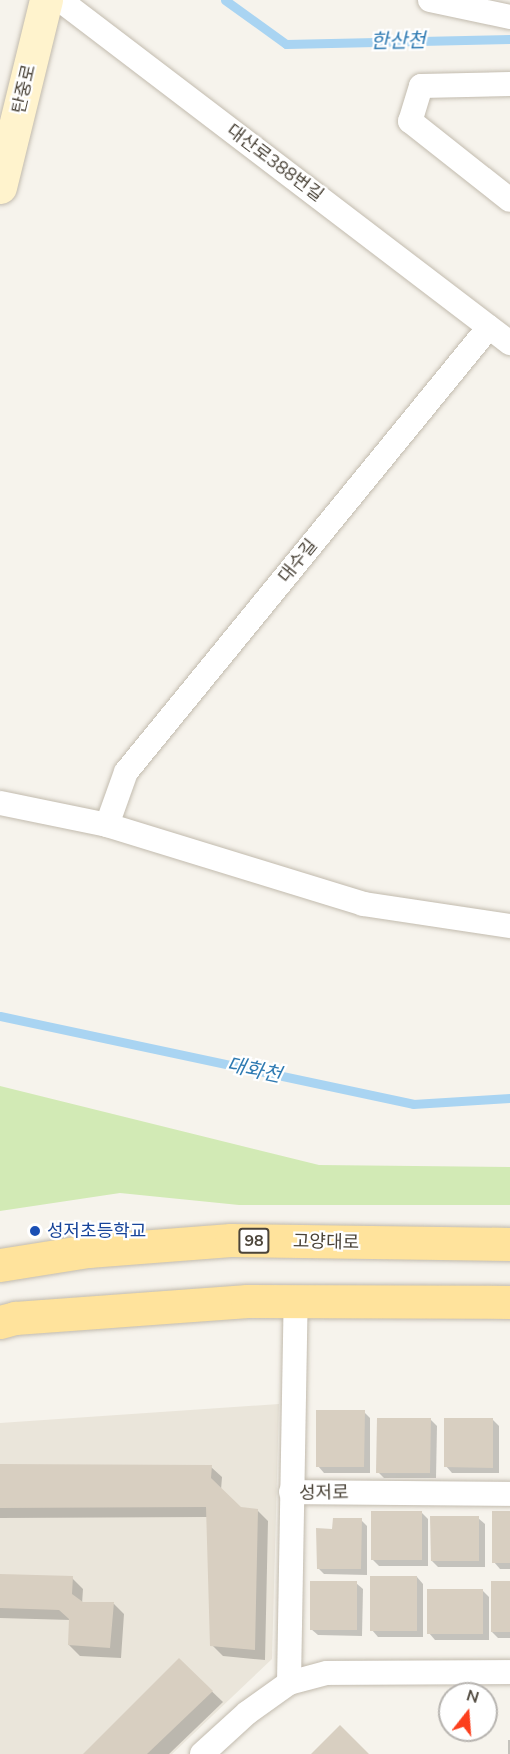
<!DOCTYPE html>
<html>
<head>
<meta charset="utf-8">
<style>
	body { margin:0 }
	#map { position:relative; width:510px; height:1754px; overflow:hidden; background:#f6f3ec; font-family:"Nunito Sans","Noto Sans KR",sans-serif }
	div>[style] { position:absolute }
	.residential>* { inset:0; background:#eae5da }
	.green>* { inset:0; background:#d2eab5 }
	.shadow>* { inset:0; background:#0003 }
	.stream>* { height:9px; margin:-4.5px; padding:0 4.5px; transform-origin:4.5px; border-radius:4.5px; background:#a9d4f2 }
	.building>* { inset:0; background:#d8cfc1 }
	.roads { filter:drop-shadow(0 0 2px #c2bbae) drop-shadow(0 0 2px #c2bbae) }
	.street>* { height:24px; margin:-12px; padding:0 12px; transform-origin:12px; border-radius:12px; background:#fff }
	.secondary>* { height:33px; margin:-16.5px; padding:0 16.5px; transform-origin:16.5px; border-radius:16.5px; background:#fff3cd }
	.primary>* { height:33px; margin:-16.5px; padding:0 16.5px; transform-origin:16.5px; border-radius:16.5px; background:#ffe39c }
	.dots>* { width:16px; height:16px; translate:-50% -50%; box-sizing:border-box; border:3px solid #fff; border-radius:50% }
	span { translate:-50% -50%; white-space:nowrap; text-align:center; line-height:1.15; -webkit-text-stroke:4.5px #fff; paint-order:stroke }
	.shield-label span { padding:2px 4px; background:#fff; border:2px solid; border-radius:4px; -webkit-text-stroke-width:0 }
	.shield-label { font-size:16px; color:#4b4439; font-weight:700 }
	.street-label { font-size:18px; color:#4b4439 }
	.transit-label { font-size:18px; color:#164399 }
	.left { translate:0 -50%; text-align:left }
	.water-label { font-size:20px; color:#2e7ab2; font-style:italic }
	.north { position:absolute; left:438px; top:1682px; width:60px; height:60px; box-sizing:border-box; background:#fff; border:2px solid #b7b4b0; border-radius:50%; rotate:17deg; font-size:16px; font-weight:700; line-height:24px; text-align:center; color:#4b4439 }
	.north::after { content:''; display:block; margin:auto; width:21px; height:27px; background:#fc3f1d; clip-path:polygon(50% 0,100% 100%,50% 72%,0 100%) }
</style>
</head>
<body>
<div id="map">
	<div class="residential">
		<div style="clip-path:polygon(279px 1404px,272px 1659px,172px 1754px,0 1754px,0 1423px)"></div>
	</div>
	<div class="green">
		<div style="clip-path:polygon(0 1086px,319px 1165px,510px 1167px,510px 1205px,239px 1205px,120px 1193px,0 1211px)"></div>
	</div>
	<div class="shadow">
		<div style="clip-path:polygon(364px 1412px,370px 1418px,370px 1473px,324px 1473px,318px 1466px)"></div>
		<div style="clip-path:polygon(430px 1419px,437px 1426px,436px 1478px,384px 1478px,378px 1472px)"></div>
		<div style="clip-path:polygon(493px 1420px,499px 1426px,499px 1473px,452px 1473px,446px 1466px)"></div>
		<div style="clip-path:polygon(0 1466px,211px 1467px,222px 1477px,221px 1490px,240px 1509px,257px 1510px,268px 1521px,265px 1660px,223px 1656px,212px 1645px,208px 1517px,0 1518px)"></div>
		<div style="clip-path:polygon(422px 1513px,428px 1519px,428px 1566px,379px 1566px,373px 1560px)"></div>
		<div style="clip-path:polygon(510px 1513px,510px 1569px,500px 1569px,494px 1562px)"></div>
		<div style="clip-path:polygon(478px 1518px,485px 1524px,485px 1567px,438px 1567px,432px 1561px)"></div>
		<div style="clip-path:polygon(361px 1520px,367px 1526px,367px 1575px,324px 1574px,318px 1568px,334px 1530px)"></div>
		<div style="clip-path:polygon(0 1575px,72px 1578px,83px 1589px,82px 1604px,114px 1604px,124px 1614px,121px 1658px,80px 1656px,69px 1645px,71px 1620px,0 1618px)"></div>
		<div style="clip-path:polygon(417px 1577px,423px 1584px,423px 1637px,378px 1637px,372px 1630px)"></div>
		<div style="clip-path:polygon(510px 1582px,510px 1638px,498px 1638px,492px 1632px)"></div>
		<div style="clip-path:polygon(356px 1583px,363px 1589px,362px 1636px,318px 1635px,311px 1629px)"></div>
		<div style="clip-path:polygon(482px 1590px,489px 1597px,489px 1640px,435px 1640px,429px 1633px)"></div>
		<div style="clip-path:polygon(179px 1660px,223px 1702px,169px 1754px,85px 1754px)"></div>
		<div style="clip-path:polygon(508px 1740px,510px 1740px,510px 1754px,508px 1754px)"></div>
	</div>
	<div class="stream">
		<div style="left:225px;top:0;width:75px;rotate:35.8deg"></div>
		<div style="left:286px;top:44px;width:224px;rotate:-1.3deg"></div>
		<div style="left:0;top:1016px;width:422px;rotate:12deg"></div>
		<div style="left:413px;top:1104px;width:97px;rotate:-3.5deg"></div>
	</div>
	<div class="building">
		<div style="clip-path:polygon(316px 1410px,365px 1410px,364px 1467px,316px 1467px)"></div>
		<div style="clip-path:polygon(377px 1418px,431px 1418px,430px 1473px,376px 1473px)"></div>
		<div style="clip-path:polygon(444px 1418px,493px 1418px,493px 1468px,444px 1467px)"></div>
		<div style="clip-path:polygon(0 1464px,212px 1465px,211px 1478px,241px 1507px,258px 1509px,255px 1650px,210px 1646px,206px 1507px,0 1508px)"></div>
		<div style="clip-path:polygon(371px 1511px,422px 1511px,422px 1560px,371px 1560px)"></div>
		<div style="clip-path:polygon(492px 1511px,510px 1511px,510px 1563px,492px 1563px)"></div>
		<div style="clip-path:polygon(430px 1516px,479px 1516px,479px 1561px,431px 1561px)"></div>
		<div style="clip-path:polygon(333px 1518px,362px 1518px,361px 1569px,317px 1569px,316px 1528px,332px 1529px)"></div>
		<div style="clip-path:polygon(0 1574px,73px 1576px,72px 1594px,83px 1602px,114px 1602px,110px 1648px,68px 1645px,69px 1619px,59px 1610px,0 1608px)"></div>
		<div style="clip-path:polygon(370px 1576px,417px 1576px,417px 1631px,370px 1631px)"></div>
		<div style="clip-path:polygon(310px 1581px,357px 1581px,357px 1630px,310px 1630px)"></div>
		<div style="clip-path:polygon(491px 1581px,510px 1581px,510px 1632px,491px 1632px)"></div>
		<div style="clip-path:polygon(427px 1589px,483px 1589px,483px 1634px,427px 1634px)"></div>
		<div style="clip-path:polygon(179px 1658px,213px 1691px,147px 1754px,83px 1754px)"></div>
		<div style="clip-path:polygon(340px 1725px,369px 1754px,311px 1754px)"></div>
	</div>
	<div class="roads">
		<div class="street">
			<div style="left:60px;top:0;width:566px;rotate:37.32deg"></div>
			<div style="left:430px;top:0;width:82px;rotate:12deg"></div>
			<div style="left:510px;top:84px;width:89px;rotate:178.7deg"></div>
			<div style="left:421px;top:86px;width:37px;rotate:107deg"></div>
			<div style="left:410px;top:121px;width:127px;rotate:38.3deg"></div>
			<div style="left:0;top:803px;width:109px;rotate:11.6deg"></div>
			<div style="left:107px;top:825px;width:268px;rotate:17.1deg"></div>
			<div style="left:363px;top:904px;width:149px;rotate:8.5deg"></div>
			<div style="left:107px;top:825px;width:56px;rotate:-70.3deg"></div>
			<div style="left:126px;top:772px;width:574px;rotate:-50.79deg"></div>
			<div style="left:291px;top:1492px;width:219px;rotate:0.5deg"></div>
			<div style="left:289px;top:1683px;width:382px;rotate:-89deg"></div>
			<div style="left:202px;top:1754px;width:61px;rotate:-42.3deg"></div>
			<div style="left:247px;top:1713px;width:52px;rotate:-35.5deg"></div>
			<div style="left:289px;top:1683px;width:39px;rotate:-15deg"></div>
			<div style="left:327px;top:1673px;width:183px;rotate:-0.3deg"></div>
		</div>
		<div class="secondary">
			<div style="left:0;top:187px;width:193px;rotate:-76.2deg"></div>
		</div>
		<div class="primary">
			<div style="left:0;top:1265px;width:89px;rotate:-9deg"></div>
			<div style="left:88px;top:1251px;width:143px;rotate:-4.4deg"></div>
			<div style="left:231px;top:1240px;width:279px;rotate:0.8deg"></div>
			<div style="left:0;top:1322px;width:16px;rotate:-15deg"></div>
			<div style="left:15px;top:1318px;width:233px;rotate:-4.2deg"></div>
			<div style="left:247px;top:1301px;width:263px;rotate:0.2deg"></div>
		</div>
	</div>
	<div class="dots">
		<div style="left:35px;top:1231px;background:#1a4fb4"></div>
	</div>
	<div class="shield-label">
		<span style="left:254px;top:1241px">98</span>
	</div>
	<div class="street-label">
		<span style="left:24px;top:89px;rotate:-77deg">탄중로</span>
		<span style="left:275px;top:163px;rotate:37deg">대산로388번길</span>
		<span style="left:298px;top:561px;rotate:-51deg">대수길</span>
		<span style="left:326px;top:1242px;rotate:1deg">고양대로</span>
		<span style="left:324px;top:1493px;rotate:-1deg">성저로</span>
	</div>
	<div class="transit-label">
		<span class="left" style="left:47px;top:1231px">성저초등학교</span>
	</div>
	<div class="water-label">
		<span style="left:398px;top:41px;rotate:-1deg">한산천</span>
		<span style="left:254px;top:1070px;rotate:12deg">대화천</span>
	</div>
	<div class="north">N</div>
</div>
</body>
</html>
